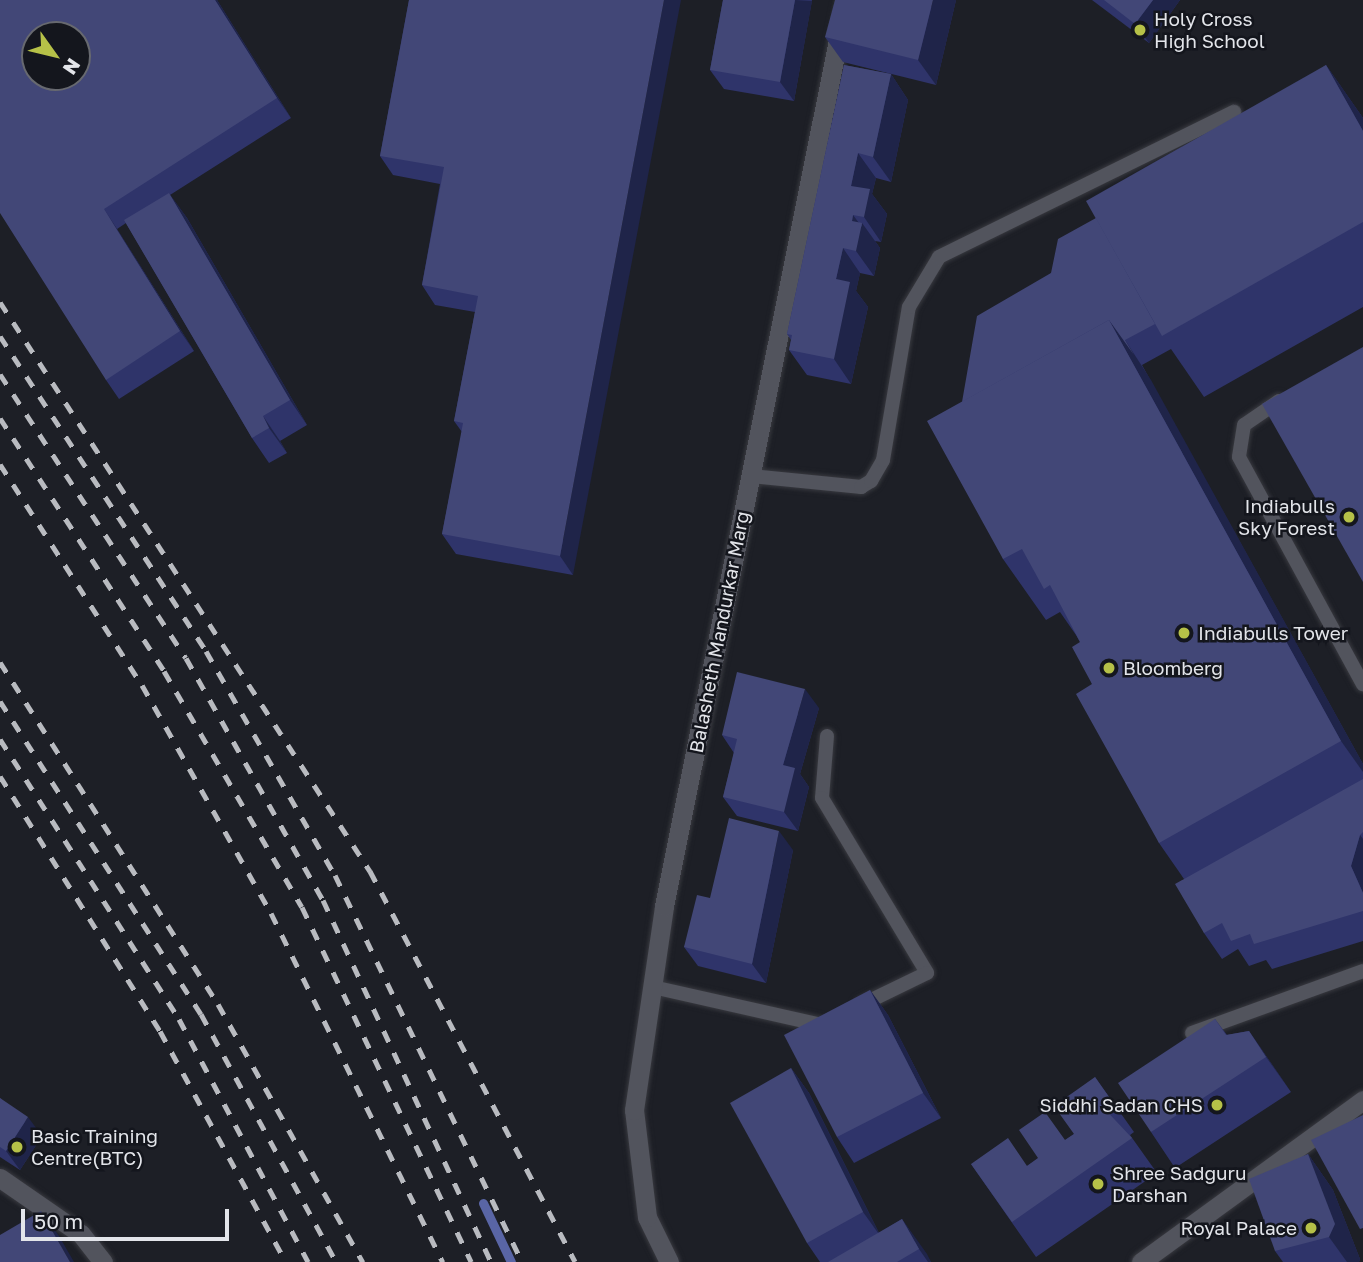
<!DOCTYPE html>
<html>
<head>
<meta charset="utf-8">
<style>
	body { margin:0 }
	#map { position:relative; width:1363px; height:1262px; overflow:hidden; background:#1d1f26; font-family:"Golos Text",sans-serif }
	div>[style] { position:absolute }
	.stream>* { height:9px; margin:-4.5px; padding:0 4.5px; transform-origin:4.5px; border-radius:4.5px; background:#5965a5 }
	.roads { filter:drop-shadow(0 0 2px #38393f) drop-shadow(0 0 2px #38393f) }
	.service>* { height:14px; margin:-7px; padding:0 7px; transform-origin:7px; border-radius:7px; background:#52545d }
	.minor>* { height:19px; margin:-9.5px; padding:0 9.5px; transform-origin:9.5px; border-radius:9.5px; background:#52545d }
	.rail>* { height:5px; margin-top:-2.5px; transform-origin:0; background:repeating-linear-gradient(90deg,#b9bbc0 0 12px,transparent 0 24px) }
	.wall>* { inset:0; background:#2f346a }
	.shaded-wall>* { inset:0; background:#1f2449 }
	.building>* { inset:0; background:#424777 }
	.dots>* { width:19px; height:19px; translate:-50% -50%; box-sizing:border-box; border:4px solid #14161d; border-radius:50% }
	span { translate:-50% -50%; white-space:nowrap; text-align:center; line-height:1.15; -webkit-text-stroke:5px #14161d; paint-order:stroke }
	.poi-label { font-size:19px; color:#e3e5ea }
	.left { translate:0 -50%; text-align:left }
	.right { translate:-100% -50%; text-align:right }
	.street-label { font-size:19px; color:#e3e5ea }
	.north { position:absolute; left:21px; top:21px; width:70px; height:70px; box-sizing:border-box; background:#14161d; border:2px solid #67696f; border-radius:50%; rotate:124deg; font-size:19px; font-weight:700; line-height:28px; text-align:center; color:#e3e5ea }
	.north::after { content:''; display:block; margin:auto; width:24px; height:32px; background:#b6c148; clip-path:polygon(50% 0,100% 100%,50% 72%,0 100%) }
	.scale { position:absolute; left:21px; top:1209px; width:208px; height:32px; box-sizing:border-box; border:4px solid #e3e5ea; border-top:0; padding-left:9px; font-size:21px; line-height:24px; white-space:nowrap; color:#e3e5ea; -webkit-text-stroke:5px #14161d; paint-order:stroke }
</style>
</head>
<body>
<div id="map">
	<div class="stream">
		<div style="left:483px;top:1203px;width:65px;rotate:64.6deg"></div>
	</div>
	<div class="roads">
		<div class="service">
			<div style="left:1279px;top:401px;width:42px;rotate:145.6deg"></div>
			<div style="left:1244px;top:425px;width:32px;rotate:99deg"></div>
			<div style="left:1239px;top:457px;width:259px;rotate:61.4deg"></div>
			<div style="left:751px;top:476px;width:111px;rotate:5.7deg"></div>
			<div style="left:861px;top:487px;width:12px;rotate:-31deg"></div>
			<div style="left:871px;top:481px;width:24px;rotate:-60deg"></div>
			<div style="left:883px;top:460px;width:155px;rotate:-80.4deg"></div>
			<div style="left:909px;top:307px;width:58px;rotate:-59deg"></div>
			<div style="left:939px;top:257px;width:329px;rotate:-26.2deg"></div>
			<div style="left:827px;top:736px;width:62px;rotate:94.6deg"></div>
			<div style="left:822px;top:798px;width:204px;rotate:59deg"></div>
			<div style="left:927px;top:973px;width:73px;rotate:154.1deg"></div>
			<div style="left:653px;top:987px;width:172px;rotate:12.7deg"></div>
			<div style="left:1192px;top:1033px;width:182px;rotate:-19.9deg"></div>
		</div>
		<div class="minor">
			<div style="left:0;top:1178px;width:98px;rotate:34.7deg"></div>
			<div style="left:81px;top:1234px;width:36px;rotate:52deg"></div>
			<div style="left:669px;top:1262px;width:50px;rotate:-116.1deg"></div>
			<div style="left:647px;top:1217px;width:108px;rotate:-96.9deg"></div>
			<div style="left:634px;top:1110px;width:206px;rotate:-81.6deg"></div>
			<div style="left:664px;top:906px;width:924px;rotate:-78.64deg"></div>
			<div style="left:1141px;top:1262px;width:275px;rotate:-36.1deg"></div>
		</div>
	</div>
	<div class="rail">
		<div style="left:0;top:302px;width:679px;rotate:56.97deg"></div>
		<div style="left:370px;top:871px;width:441px;rotate:62.3deg"></div>
		<div style="left:0;top:336px;width:376px;rotate:56.8deg"></div>
		<div style="left:206px;top:651px;width:258px;rotate:60.1deg"></div>
		<div style="left:335px;top:875px;width:430px;rotate:64.2deg"></div>
		<div style="left:0;top:374px;width:339px;rotate:56.8deg"></div>
		<div style="left:186px;top:658px;width:278px;rotate:60.5deg"></div>
		<div style="left:323px;top:900px;width:399px;rotate:65.1deg"></div>
		<div style="left:0;top:418px;width:302px;rotate:57deg"></div>
		<div style="left:164px;top:671px;width:273px;rotate:59.7deg"></div>
		<div style="left:302px;top:907px;width:393px;rotate:64.5deg"></div>
		<div style="left:0;top:464px;width:263px;rotate:57.3deg"></div>
		<div style="left:142px;top:685px;width:262px;rotate:60.5deg"></div>
		<div style="left:271px;top:913px;width:389px;rotate:63.8deg"></div>
		<div style="left:0;top:662px;width:406px;rotate:57.5deg"></div>
		<div style="left:218px;top:1004px;width:296px;rotate:60.7deg"></div>
		<div style="left:0;top:701px;width:372px;rotate:57.3deg"></div>
		<div style="left:201px;top:1014px;width:282px;rotate:61.4deg"></div>
		<div style="left:0;top:739px;width:332px;rotate:57.4deg"></div>
		<div style="left:179px;top:1019px;width:275px;rotate:62deg"></div>
		<div style="left:0;top:776px;width:301px;rotate:57.9deg"></div>
		<div style="left:160px;top:1031px;width:263px;rotate:61.4deg"></div>
	</div>
	<div class="wall">
		<div style="clip-path:polygon(0 0,217px 0,291px 118px,170px 195px,187px 218px,307px 425px,280px 441px,287px 453px,269px 463px,252px 438px,126px 223px,117px 229px,194px 351px,119px 399px,106px 380px)"></div>
		<div style="clip-path:polygon(409px 0,573px 575px,456px 554px,442px 534px,462px 432px,454px 421px,475px 312px,435px 305px,422px 285px,440px 184px,393px 175px,380px 156px)"></div>
		<div style="clip-path:polygon(723px 0,812px 0,794px 101px,724px 89px,710px 70px)"></div>
		<div style="clip-path:polygon(956px 0,936px 85px,843px 62px,825px 37px)"></div>
		<div style="clip-path:polygon(1092px 0,1180px 0,1149px 43px)"></div>
		<div style="clip-path:polygon(844px 65px,891px 74px,908px 100px,891px 182px,876px 178px,872px 194px,887px 214px,881px 242px,875px 241px,880px 248px,874px 276px,860px 273px,856px 291px,868px 307px,851px 384px,807px 375px,789px 350px,791px 340px,787px 334px)"></div>
		<div style="clip-path:polygon(1326px 65px,1363px 118px,1363px 307px,1204px 397px,1171px 349px,1142px 365px,1363px 764px,1363px 941px,1272px 969px,1266px 960px,1249px 966px,1238px 949px,1222px 959px,1204px 933px,1184px 879px,1159px 843px,1092px 684px,1080px 642px,1076px 635px,1060px 612px,1046px 620px,1003px 559px,962px 402px,1051px 273px,1096px 218px)"></div>
		<div style="clip-path:polygon(819px 708px,800px 774px,809px 787px,798px 831px,737px 816px,723px 797px,734px 753px,722px 735px)"></div>
		<div style="clip-path:polygon(793px 850px,766px 983px,698px 966px,684px 947px,710px 898px)"></div>
		<div style="clip-path:polygon(870px 990px,888px 1015px,941px 1118px,854px 1163px,837px 1137px)"></div>
		<div style="clip-path:polygon(1215px 1019px,1227px 1035px,1249px 1031px,1291px 1092px,1175px 1168px,1151px 1132px)"></div>
		<div style="clip-path:polygon(791px 1068px,809px 1093px,879px 1233px,902px 1219px,931px 1262px,820px 1262px,807px 1243px)"></div>
		<div style="clip-path:polygon(1095px 1077px,1134px 1132px,1130px 1135px,1157px 1173px,1036px 1257px,971px 1164px,1027px 1166px,1074px 1134px)"></div>
		<div style="clip-path:polygon(0 1098px,42px 1136px,20px 1170px,0 1157px)"></div>
		<div style="clip-path:polygon(1308px 1154px,1333px 1190px,1360px 1259px,1359px 1262px,1283px 1262px,1275px 1251px)"></div>
	</div>
	<div class="shaded-wall">
		<div style="clip-path:polygon(215px 0,217px 0,291px 118px,277px 98px)"></div>
		<div style="clip-path:polygon(664px 0,681px 0,573px 575px,560px 556px)"></div>
		<div style="clip-path:polygon(795px 0,812px 1px,794px 101px,780px 82px)"></div>
		<div style="clip-path:polygon(933px 0,956px 0,936px 85px,918px 60px)"></div>
		<div style="clip-path:polygon(1153px 0,1180px 0,1149px 43px,1135px 24px)"></div>
		<div style="clip-path:polygon(1326px 65px,1363px 118px,1363px 131px)"></div>
		<div style="clip-path:polygon(891px 74px,908px 100px,891px 182px,873px 157px)"></div>
		<div style="clip-path:polygon(858px 153px,876px 178px,872px 194px,887px 214px,881px 242px,864px 217px,851px 186px)"></div>
		<div style="clip-path:polygon(169px 193px,187px 218px,307px 425px,290px 400px)"></div>
		<div style="clip-path:polygon(104px 209px,117px 229px,194px 351px,180px 331px)"></div>
		<div style="clip-path:polygon(853px 215px,862px 227px,862px 223px,880px 248px,874px 276px,856px 251px,852px 221px)"></div>
		<div style="clip-path:polygon(843px 248px,860px 273px,856px 291px,868px 307px,851px 384px,834px 359px,836px 279px)"></div>
		<div style="clip-path:polygon(1109px 320px,1125px 340px,1151px 380px,1363px 764px,1363px 772px,1341px 741px)"></div>
		<div style="clip-path:polygon(263px 416px,280px 441px,287px 453px,269px 428px)"></div>
		<div style="clip-path:polygon(805px 689px,819px 708px,800px 774px,809px 787px,798px 831px,784px 812px,783px 765px)"></div>
		<div style="clip-path:polygon(779px 831px,793px 850px,766px 983px,752px 964px)"></div>
		<div style="clip-path:polygon(1360px 835px,1363px 839px,1363px 893px,1351px 866px)"></div>
		<div style="clip-path:polygon(870px 990px,888px 1015px,941px 1118px,923px 1093px)"></div>
		<div style="clip-path:polygon(1249px 1031px,1273px 1066px,1291px 1092px,1266px 1057px)"></div>
		<div style="clip-path:polygon(791px 1068px,809px 1093px,881px 1237px,863px 1212px)"></div>
		<div style="clip-path:polygon(28px 1117px,42px 1136px,20px 1170px,6px 1151px)"></div>
		<div style="clip-path:polygon(1308px 1154px,1333px 1190px,1360px 1259px,1359px 1262px,1347px 1262px,1329px 1237px)"></div>
		<div style="clip-path:polygon(41px 1211px,59px 1236px,74px 1262px,70px 1262px)"></div>
		<div style="clip-path:polygon(902px 1219px,927px 1254px,931px 1262px,928px 1262px,919px 1249px)"></div>
	</div>
	<div class="building">
		<div style="clip-path:polygon(evenodd,0 0,215px 0,277px 98px,104px 209px,180px 331px,106px 380px,0 213px,0 0,35px 35px,77px 35px,77px 77px,35px 77px,35px 35px)"></div>
		<div style="clip-path:polygon(409px 0,664px 0,560px 556px,442px 534px,463px 423px,454px 421px,478px 296px,422px 285px,444px 167px,380px 156px)"></div>
		<div style="clip-path:polygon(723px 0,795px 0,780px 82px,710px 70px)"></div>
		<div style="clip-path:polygon(835px 0,933px 0,918px 60px,825px 37px)"></div>
		<div style="clip-path:polygon(1104px 0,1153px 0,1135px 24px)"></div>
		<div style="clip-path:polygon(844px 65px,891px 74px,873px 157px,858px 153px,851px 186px,870px 189px,864px 217px,853px 215px,852px 221px,862px 223px,856px 251px,843px 248px,836px 279px,850px 282px,834px 359px,789px 350px,792px 335px,787px 334px)"></div>
		<div style="clip-path:polygon(1326px 65px,1363px 131px,1363px 222px,1162px 336px,1086px 201px)"></div>
		<div style="clip-path:polygon(169px 193px,290px 400px,263px 416px,269px 428px,252px 438px,124px 220px)"></div>
		<div style="clip-path:polygon(1096px 218px,1155px 324px,1125px 340px,1134px 355px,1109px 320px,962px 402px,977px 316px,1051px 273px,1058px 239px)"></div>
		<div style="clip-path:polygon(1109px 320px,1341px 741px,1159px 843px,1076px 694px,1092px 684px,1072px 647px,1080px 642px,1050px 585px,1044px 589px,1022px 549px,1003px 559px,927px 421px)"></div>
		<div style="clip-path:polygon(1363px 347px,1363px 582px,1262px 404px)"></div>
		<div style="clip-path:polygon(737px 672px,805px 689px,783px 765px,795px 768px,784px 812px,723px 797px,737px 739px,722px 735px)"></div>
		<div style="clip-path:polygon(1363px 779px,1363px 832px,1360px 835px,1351px 866px,1363px 893px,1363px 911px,1254px 944px,1250px 934px,1231px 941px,1222px 923px,1204px 933px,1175px 884px)"></div>
		<div style="clip-path:polygon(729px 818px,779px 831px,752px 964px,684px 947px,697px 895px,710px 898px)"></div>
		<div style="clip-path:polygon(870px 990px,923px 1093px,837px 1137px,784px 1035px)"></div>
		<div style="clip-path:polygon(1215px 1019px,1226px 1035px,1249px 1031px,1266px 1057px,1151px 1132px,1118px 1083px)"></div>
		<div style="clip-path:polygon(791px 1068px,863px 1212px,807px 1243px,730px 1103px)"></div>
		<div style="clip-path:polygon(1095px 1077px,1109px 1097px,1100px 1104px,1132px 1138px,1012px 1222px,971px 1164px,1008px 1138px,1027px 1166px,1038px 1158px,1019px 1130px,1045px 1112px,1065px 1140px,1074px 1134px,1054px 1106px)"></div>
		<div style="clip-path:polygon(0 1098px,28px 1117px,6px 1151px,0 1147px)"></div>
		<div style="clip-path:polygon(1363px 1115px,1363px 1228px,1360px 1229px,1311px 1140px)"></div>
		<div style="clip-path:polygon(1308px 1154px,1335px 1224px,1329px 1237px,1275px 1251px,1249px 1179px)"></div>
		<div style="clip-path:polygon(41px 1211px,70px 1262px,0 1262px,0 1235px)"></div>
		<div style="clip-path:polygon(902px 1219px,919px 1249px,897px 1262px,828px 1262px)"></div>
	</div>
	<div class="dots">
		<div style="left:1140px;top:30px;background:#b6c148"></div>
		<div style="left:1349px;top:517px;background:#b6c148"></div>
		<div style="left:1184px;top:633px;background:#b6c148"></div>
		<div style="left:1109px;top:668px;background:#b6c148"></div>
		<div style="left:1217px;top:1105px;background:#b6c148"></div>
		<div style="left:17px;top:1147px;background:#b6c148"></div>
		<div style="left:1098px;top:1184px;background:#b6c148"></div>
		<div style="left:1311px;top:1228px;background:#b6c148"></div>
	</div>
	<div class="poi-label">
		<span class="left" style="left:1154px;top:30px">Holy Cross<br>High School</span>
		<span class="right" style="left:1335px;top:517px">Indiabulls<br>Sky Forest</span>
		<span class="left" style="left:1198px;top:633px">Indiabulls Tower</span>
		<span class="left" style="left:1123px;top:668px">Bloomberg</span>
		<span class="right" style="left:1203px;top:1105px">Siddhi Sadan CHS</span>
		<span class="left" style="left:31px;top:1147px">Basic Training<br>Centre(BTC)</span>
		<span class="left" style="left:1112px;top:1184px">Shree Sadguru<br>Darshan</span>
		<span class="right" style="left:1297px;top:1228px">Royal Palace</span>
	</div>
	<div class="street-label">
		<span style="left:719px;top:632px;rotate:-79deg">Balasheth Mandurkar Marg</span>
	</div>
	<div class="north">N</div>
	<div class="scale">50 m</div>
</div>
</body>
</html>
